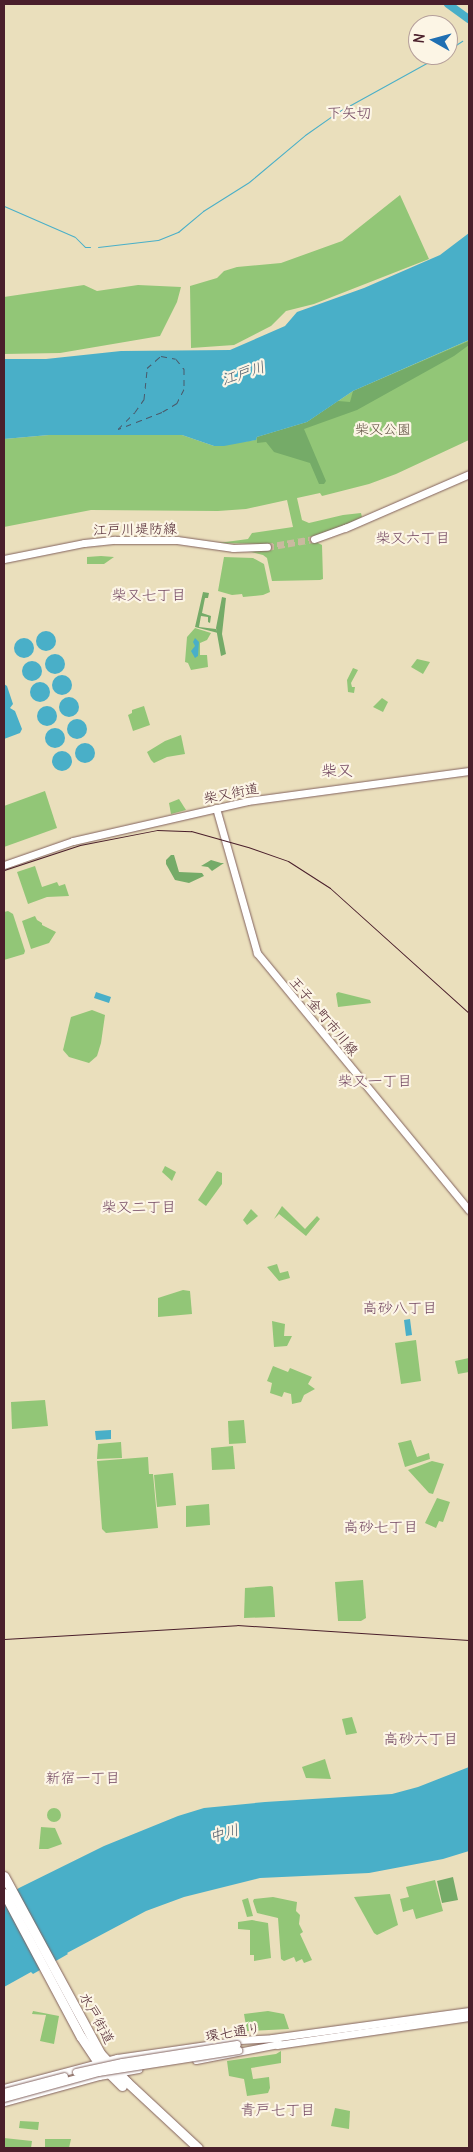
<!DOCTYPE html>
<html>
<head>
<meta charset="utf-8">
<style>
	body { margin:0 }
	#map { position:relative; width:473px; height:2152px; overflow:hidden; background:#eadfbc; font-family:Delius,"Klee One",sans-serif }
	div>[style] { position:absolute }
	.green>* { inset:0; background:#92c677 }
	.round { border-radius:50% }
	.forest>* { inset:0; background:#75ab68 }
	.water>* { inset:0; background:#49afc8 }
	.stream>* { height:1px; margin:-0.5px; padding:0 0.5px; transform-origin:0.5px; border-radius:0.5px; background:#49afc8 }
	.river>* { height:8px; margin:-4px; padding:0 4px; transform-origin:4px; border-radius:4px; background:#49afc8 }
	.ferry>* { height:1px; margin-top:-0.5px; transform-origin:0; background:repeating-linear-gradient(90deg,#4a596a 0 6px,transparent 0 11px) }
	.major-tunnel>* { height:7px; margin-top:-3.5px; transform-origin:0; background:repeating-linear-gradient(90deg,#cab99f 0 7px,transparent 0 10.5px) }
	.roads { filter:drop-shadow(0 0 1px #82625e) drop-shadow(0 0 1px #82625e) }
	.major>* { height:7px; margin:-3.5px; padding:0 3.5px; transform-origin:3.5px; border-radius:3.5px; background:#fff }
	.highway>* { height:9px; margin:-4.5px; padding:0 4.5px; transform-origin:4.5px; border-radius:4.5px; background:#fff }
	.rail>* { height:1px; margin:-0.5px; padding:0 0.5px; transform-origin:0.5px; border-radius:0.5px; background:#4a1f2b }
	.bridges { filter:drop-shadow(0 0 1px #82625e) drop-shadow(0 0 1px #82625e) }
	.major-bridge>* { height:7px; margin:-3.5px; padding:0 3.5px; transform-origin:3.5px; border-radius:3.5px; background:#fff }
	span { translate:-50% -50%; white-space:nowrap; text-align:center; line-height:1.15; -webkit-text-stroke:4.5px #fcf5e5; paint-order:stroke }
	.park-label { font-size:14px; color:#605142 }
	.street-label { font-size:14px; color:#4a1f2b }
	.neighbourhood-label { font-size:15px; color:#734862 }
	.water-label { font-size:15px; color:#4a596a; font-style:italic }
	.quarter-label { font-size:16px; color:#734862 }
	.frame { position:absolute; inset:0; border:5px solid #4a1f2b; pointer-events:none }
	.north { position:absolute; left:408px; top:15px; width:50px; height:50px; box-sizing:border-box; background:#fcf5e5; border:1px solid #b59f9b; border-radius:50%; rotate:277deg; font-size:14px; font-weight:700; line-height:20px; text-align:center; color:#4a1f2b }
	.north::after { content:''; display:block; margin:auto; width:18px; height:22px; background:#1f6fb2; clip-path:polygon(50% 0,100% 100%,50% 72%,0 100%) }
</style>
</head>
<body>
<div id="map">
	<div class="green">
		<div style="clip-path:polygon(400px 195px,429px 259px,314px 304px,286px 311px,271px 326px,234px 345px,191px 348px,190px 286px,217px 278px,224px 271px,237px 267px,281px 263px,342px 241px)"></div>
		<div style="clip-path:polygon(84px 285px,97px 291px,138px 285px,181px 287px,177px 302px,160px 336px,60px 353px,4px 354px,4px 297px)"></div>
		<div style="clip-path:polygon(469px 340px,469px 440px,396px 474px,369px 484px,322px 496px,320px 493px,297px 498px,302px 520px,309px 523px,343px 515px,361px 513px,362px 517px,314px 541px,322px 545px,323px 579px,320px 580px,272px 581px,267px 558px,263px 555px,247px 551px,268px 549px,268px 544px,218px 543px,248px 539px,252px 533px,293px 527px,287px 500px,246px 509px,218px 511px,91px 510px,4px 527px,4px 439px,49px 435px,182px 435px,214px 446px,255px 440px,257px 437px,307px 422px,353px 391px)"></div>
		<div style="clip-path:polygon(87px 557px,101px 556px,114px 557px,104px 564px,87px 564px)"></div>
		<div style="clip-path:polygon(224px 557px,253px 558px,264px 564px,270px 592px,263px 595px,243px 597px,242px 594px,232px 595px,218px 591px)"></div>
		<div style="clip-path:polygon(195px 628px,211px 633px,207px 640px,200px 643px,200px 655px,207px 655px,208px 667px,191px 670px,188px 663px,185px 662px,187px 637px)"></div>
		<div style="clip-path:polygon(417px 659px,430px 662px,423px 674px,411px 667px)"></div>
		<div style="clip-path:polygon(353px 668px,358px 670px,351px 683px,352px 687px,355px 687px,354px 693px,348px 692px,347px 680px)"></div>
		<div style="clip-path:polygon(382px 698px,388px 702px,383px 712px,373px 707px)"></div>
		<div style="clip-path:polygon(144px 706px,150px 725px,133px 731px,128px 715px,132px 713px,132px 710px)"></div>
		<div style="clip-path:polygon(181px 735px,185px 754px,167px 757px,154px 763px,151px 760px,147px 752px,165px 741px)"></div>
		<div style="clip-path:polygon(45px 791px,57px 828px,4px 847px,4px 806px)"></div>
		<div style="clip-path:polygon(179px 799px,186px 810px,171px 814px,169px 803px)"></div>
		<div style="clip-path:polygon(35px 866px,42px 887px,57px 882px,59px 886px,65px 884px,69px 896px,47px 897px,28px 904px,17px 872px)"></div>
		<div style="clip-path:polygon(8px 911px,13px 914px,25px 951px,24px 954px,4px 960px,4px 912px)"></div>
		<div style="clip-path:polygon(35px 916px,37px 920px,42px 923px,42px 925px,56px 932px,49px 943px,31px 949px,22px 921px)"></div>
		<div style="clip-path:polygon(338px 992px,370px 1000px,371px 1003px,338px 1007px,336px 994px)"></div>
		<div style="clip-path:polygon(92px 1010px,105px 1015px,101px 1043px,97px 1056px,89px 1063px,69px 1057px,63px 1050px,71px 1017px)"></div>
		<div style="clip-path:polygon(165px 1166px,176px 1172px,172px 1181px,162px 1172px)"></div>
		<div style="clip-path:polygon(217px 1171px,222px 1173px,222px 1184px,206px 1206px,198px 1200px)"></div>
		<div style="clip-path:polygon(282px 1206px,305px 1229px,317px 1216px,320px 1219px,306px 1236px,279px 1214px,274px 1219px)"></div>
		<div style="clip-path:polygon(251px 1209px,258px 1216px,247px 1225px,243px 1220px)"></div>
		<div style="clip-path:polygon(277px 1264px,280px 1273px,288px 1271px,290px 1278px,279px 1281px,267px 1267px)"></div>
		<div style="clip-path:polygon(183px 1290px,190px 1291px,192px 1314px,158px 1317px,158px 1298px)"></div>
		<div style="clip-path:polygon(272px 1321px,285px 1324px,284px 1336px,292px 1336px,287px 1346px,274px 1347px)"></div>
		<div style="clip-path:polygon(416px 1340px,421px 1381px,401px 1384px,395px 1343px)"></div>
		<div style="clip-path:polygon(469px 1358px,469px 1372px,458px 1374px,455px 1361px)"></div>
		<div style="clip-path:polygon(273px 1366px,288px 1372px,290px 1368px,312px 1377px,308px 1384px,315px 1389px,304px 1395px,301px 1402px,292px 1404px,291px 1394px,284px 1392px,282px 1397px,270px 1393px,272px 1383px,267px 1381px)"></div>
		<div style="clip-path:polygon(45px 1400px,48px 1426px,12px 1429px,11px 1402px)"></div>
		<div style="clip-path:polygon(244px 1420px,246px 1443px,229px 1444px,228px 1421px)"></div>
		<div style="clip-path:polygon(411px 1440px,417px 1457px,429px 1453px,430px 1459px,405px 1467px,398px 1443px)"></div>
		<div style="clip-path:polygon(121px 1442px,122px 1458px,97px 1459px,98px 1444px)"></div>
		<div style="clip-path:polygon(233px 1446px,235px 1469px,212px 1470px,211px 1448px)"></div>
		<div style="clip-path:polygon(148px 1457px,149px 1474px,153px 1474px,158px 1528px,106px 1533px,102px 1529px,97px 1461px)"></div>
		<div style="clip-path:polygon(432px 1461px,444px 1464px,433px 1494px,429px 1493px,408px 1470px)"></div>
		<div style="clip-path:polygon(173px 1473px,176px 1505px,157px 1507px,154px 1475px)"></div>
		<div style="clip-path:polygon(437px 1498px,450px 1502px,443px 1522px,439px 1521px,436px 1528px,425px 1523px)"></div>
		<div style="clip-path:polygon(209px 1504px,210px 1525px,186px 1527px,186px 1506px)"></div>
		<div style="clip-path:polygon(363px 1580px,366px 1618px,361px 1621px,338px 1621px,335px 1582px)"></div>
		<div style="clip-path:polygon(271px 1586px,273px 1587px,275px 1617px,244px 1618px,245px 1588px)"></div>
		<div style="clip-path:polygon(352px 1717px,357px 1733px,346px 1735px,342px 1719px)"></div>
		<div style="clip-path:polygon(325px 1759px,331px 1779px,306px 1778px,302px 1767px)"></div>
		<div class="round" style="left:47px;top:1808px;width:14px;height:14px"></div>
		<div style="clip-path:polygon(41px 1827px,55px 1828px,62px 1844px,48px 1849px,39px 1849px)"></div>
		<div style="clip-path:polygon(435px 1880px,443px 1911px,416px 1919px,413px 1909px,403px 1912px,400px 1899px,409px 1897px,406px 1887px)"></div>
		<div style="clip-path:polygon(390px 1894px,398px 1925px,377px 1935px,374px 1933px,354px 1897px)"></div>
		<div style="clip-path:polygon(273px 1897px,297px 1902px,296px 1911px,300px 1915px,299px 1924px,303px 1932px,300px 1934px,312px 1960px,304px 1963px,302px 1959px,296px 1962px,294px 1957px,284px 1961px,281px 1959px,278px 1918px,257px 1913px,253px 1901px,254px 1899px)"></div>
		<div style="clip-path:polygon(248px 1898px,253px 1916px,247px 1917px,242px 1900px)"></div>
		<div style="clip-path:polygon(252px 1920px,268px 1923px,271px 1958px,254px 1961px,254px 1955px,250px 1955px,250px 1930px,238px 1929px,238px 1922px)"></div>
		<div style="clip-path:polygon(33px 2011px,59px 2016px,54px 2044px,40px 2041px,46px 2015px,32px 2014px)"></div>
		<div style="clip-path:polygon(268px 2011px,284px 2014px,289px 2029px,247px 2031px,244px 2014px)"></div>
		<div style="clip-path:polygon(281px 2051px,281px 2063px,251px 2068px,253px 2079px,269px 2077px,270px 2088px,268px 2093px,247px 2096px,244px 2079px,229px 2076px,227px 2061px,276px 2054px)"></div>
		<div style="clip-path:polygon(335px 2108px,350px 2111px,349px 2129px,331px 2126px)"></div>
		<div style="clip-path:polygon(20px 2121px,39px 2122px,38px 2130px,19px 2128px)"></div>
		<div style="clip-path:polygon(4px 2138px,32px 2141px,31px 2148px,4px 2148px)"></div>
		<div style="clip-path:polygon(45px 2139px,71px 2139px,69px 2148px,45px 2148px)"></div>
	</div>
	<div class="forest">
		<div style="clip-path:polygon(469px 341px,469px 345px,454px 356px,357px 410px,304px 429px,326px 481px,324px 484px,319px 484px,310px 463px,274px 452px,266px 442px,257px 443px,257px 437px,307px 422px,338px 401px,350px 402px,353px 391px)"></div>
		<div style="clip-path:polygon(203px 592px,209px 593px,208px 598px,205px 598px,202px 613px,211px 616px,210px 623px,208px 622px,208px 617px,201px 616px,199px 627px,216px 629px,218px 633px,195px 627px)"></div>
		<div style="clip-path:polygon(222px 597px,226px 598px,222px 634px,226px 654px,221px 656px,216px 628px)"></div>
		<div style="clip-path:polygon(171px 855px,174px 855px,179px 872px,202px 873px,204px 876px,189px 883px,175px 880px,166px 864px,166px 860px)"></div>
		<div style="clip-path:polygon(211px 860px,221px 863px,224px 863px,212px 871px,208px 867px,201px 866px)"></div>
		<div style="clip-path:polygon(453px 1877px,458px 1900px,442px 1903px,437px 1881px)"></div>
	</div>
	<div class="water">
		<div style="clip-path:polygon(469px 233px,469px 340px,353px 391px,307px 422px,257px 437px,256px 440px,224px 446px,214px 446px,182px 435px,49px 435px,4px 439px,4px 359px,46px 359px,121px 351px,230px 350px,285px 326px,297px 312px,364px 288px,440px 255px)"></div>
		<div class="round" style="left:36px;top:631px;width:20px;height:20px"></div>
		<div style="clip-path:polygon(195px 638px,199px 642px,198px 656px,195px 658px,191px 651px,195px 646px,193px 642px)"></div>
		<div class="round" style="left:14px;top:638px;width:20px;height:20px"></div>
		<div class="round" style="left:45px;top:654px;width:20px;height:20px"></div>
		<div class="round" style="left:22px;top:661px;width:20px;height:20px"></div>
		<div class="round" style="left:52px;top:675px;width:20px;height:20px"></div>
		<div class="round" style="left:30px;top:682px;width:20px;height:20px"></div>
		<div style="clip-path:polygon(4px 684px,7px 686px,13px 704px,10px 708px,15px 711px,22px 729px,20px 733px,4px 739px)"></div>
		<div class="round" style="left:59px;top:697px;width:20px;height:20px"></div>
		<div class="round" style="left:37px;top:706px;width:20px;height:20px"></div>
		<div class="round" style="left:67px;top:719px;width:20px;height:20px"></div>
		<div class="round" style="left:45px;top:728px;width:20px;height:20px"></div>
		<div class="round" style="left:75px;top:743px;width:20px;height:20px"></div>
		<div class="round" style="left:52px;top:751px;width:20px;height:20px"></div>
		<div style="clip-path:polygon(96px 992px,111px 997px,109px 1003px,94px 998px)"></div>
		<div style="clip-path:polygon(410px 1319px,412px 1335px,406px 1336px,404px 1320px)"></div>
		<div style="clip-path:polygon(111px 1430px,111px 1439px,96px 1440px,95px 1431px)"></div>
		<div style="clip-path:polygon(469px 1767px,469px 1851px,443px 1859px,369px 1873px,260px 1878px,184px 1897px,146px 1911px,67px 1953px,68px 1954px,33px 1974px,31px 1972px,4px 1987px,4px 1899px,19px 1888px,104px 1846px,178px 1816px,204px 1808px,265px 1802px,392px 1794px,418px 1787px)"></div>
	</div>
	<div class="stream">
		<div style="left:448px;top:50px;width:17px;rotate:-33deg"></div>
		<div style="left:4px;top:206px;width:77px;rotate:23.6deg"></div>
		<div style="left:75px;top:237px;width:14px;rotate:45deg"></div>
		<div style="left:85px;top:247px;width:5px"></div>
		<div style="left:98px;top:247px;width:60px;rotate:-6.7deg"></div>
		<div style="left:158px;top:240px;width:22px;rotate:-22deg"></div>
		<div style="left:178px;top:232px;width:33px;rotate:-40deg"></div>
		<div style="left:203px;top:211px;width:54px;rotate:-32.2deg"></div>
		<div style="left:249px;top:182px;width:73px;rotate:-40deg"></div>
		<div style="left:305px;top:135px;width:38px;rotate:-35deg"></div>
		<div style="left:336px;top:113px;width:120px;rotate:-28.9deg"></div>
	</div>
	<div class="river">
		<div style="left:448px;top:4px;width:26px;rotate:36deg"></div>
	</div>
	<div class="ferry">
		<div style="left:161px;top:356px;width:15px;rotate:11deg"></div>
		<div style="left:176px;top:359px;width:13px;rotate:51deg"></div>
		<div style="left:184px;top:369px;width:20px;rotate:90deg"></div>
		<div style="left:184px;top:389px;width:16px;rotate:117deg"></div>
		<div style="left:177px;top:403px;width:17px;rotate:149deg"></div>
		<div style="left:162px;top:412px;width:47px;rotate:158.9deg"></div>
		<div style="left:118px;top:429px;width:24px;rotate:-45deg"></div>
		<div style="left:135px;top:412px;width:16px;rotate:-55deg"></div>
		<div style="left:144px;top:399px;width:31px;rotate:-84deg"></div>
		<div style="left:147px;top:368px;width:18px;rotate:-41deg"></div>
	</div>
	<div class="major-tunnel">
		<div style="left:267px;top:547px;width:48px;rotate:-9.7deg"></div>
	</div>
	<div class="roads">
		<div class="major">
			<div style="left:314px;top:539px;width:33px;rotate:-20deg"></div>
			<div style="left:345px;top:528px;width:135px;rotate:-23.5deg"></div>
			<div style="left:4px;top:559px;width:82px;rotate:-11.3deg"></div>
			<div style="left:84px;top:543px;width:31px;rotate:-6deg"></div>
			<div style="left:115px;top:540px;width:62px"></div>
			<div style="left:177px;top:540px;width:57px;rotate:8.1deg"></div>
			<div style="left:233px;top:548px;width:34px;rotate:-2deg"></div>
			<div style="left:216px;top:808px;width:151px;rotate:74.2deg"></div>
			<div style="left:257px;top:953px;width:333px;rotate:50.5deg"></div>
			<div style="left:4px;top:865px;width:73px;rotate:-19.2deg"></div>
			<div style="left:73px;top:841px;width:179px;rotate:-12.9deg"></div>
			<div style="left:247px;top:801px;width:224px;rotate:-7.7deg"></div>
			<div style="left:272px;top:2038px;width:199px;rotate:-7.8deg"></div>
			<div style="left:277px;top:2045px;width:194px;rotate:-8.3deg"></div>
			<div style="left:196px;top:2060px;width:85px;rotate:-10.9deg"></div>
			<div style="left:4px;top:2088px;width:117px;rotate:-14.9deg"></div>
			<div style="left:117px;top:2058px;width:124px;rotate:-8.3deg"></div>
			<div style="left:240px;top:2040px;width:36px;rotate:-3deg"></div>
			<div style="left:4px;top:2102px;width:98px;rotate:-15.3deg"></div>
			<div style="left:99px;top:2076px;width:40px;rotate:-10deg"></div>
		</div>
		<div class="highway">
			<div style="left:4px;top:1876px;width:201px;rotate:61.5deg"></div>
			<div style="left:100px;top:2053px;width:40px;rotate:47deg"></div>
			<div style="left:127px;top:2082px;width:97px;rotate:42.9deg"></div>
			<div style="left:4px;top:1893px;width:163px;rotate:61.9deg"></div>
			<div style="left:81px;top:2037px;width:30px;rotate:56deg"></div>
			<div style="left:98px;top:2062px;width:34px;rotate:45deg"></div>
		</div>
	</div>
	<div class="rail">
		<div style="left:4px;top:870px;width:80px;rotate:-18.2deg"></div>
		<div style="left:80px;top:845px;width:78px;rotate:-11deg"></div>
		<div style="left:157px;top:830px;width:34px;rotate:2deg"></div>
		<div style="left:191px;top:831px;width:59px;rotate:15.7deg"></div>
		<div style="left:248px;top:847px;width:42px;rotate:19.3deg"></div>
		<div style="left:288px;top:861px;width:50px;rotate:32.7deg"></div>
		<div style="left:330px;top:888px;width:187px;rotate:42deg"></div>
		<div style="left:4px;top:1639px;width:233px;rotate:-3.4deg"></div>
		<div style="left:237px;top:1625px;width:232px;rotate:3.7deg"></div>
	</div>
	<div class="bridges">
		<div class="major-bridge">
			<div style="left:76px;top:2072px;width:47px;rotate:-12.3deg"></div>
			<div style="left:122px;top:2062px;width:116px;rotate:-8.9deg"></div>
			<div style="left:4px;top:2092px;width:62px;rotate:-14.9deg"></div>
			<div style="left:4px;top:2098px;width:98px;rotate:-15.5deg"></div>
			<div style="left:98px;top:2072px;width:142px;rotate:-8.9deg"></div>
		</div>
	</div>
	<div class="park-label">
		<span style="left:383px;top:429px">柴又公園</span>
	</div>
	<div class="street-label">
		<span style="left:135px;top:529px;rotate:-1deg">江戸川堤防線</span>
		<span style="left:231px;top:793px;rotate:-11deg">柴又街道</span>
		<span style="left:324px;top:1016px;rotate:50deg">王子金町市川線</span>
		<span style="left:97px;top:2018px;rotate:61deg">水戸街道</span>
		<span style="left:233px;top:2032px;rotate:-9deg">環七通り</span>
	</div>
	<div class="neighbourhood-label">
		<span style="left:349px;top:113px">下矢切</span>
		<span style="left:413px;top:538px">柴又六丁目</span>
		<span style="left:149px;top:595px">柴又七丁目</span>
		<span style="left:375px;top:1081px">柴又一丁目</span>
		<span style="left:139px;top:1207px">柴又二丁目</span>
		<span style="left:400px;top:1308px">高砂八丁目</span>
		<span style="left:381px;top:1527px">高砂七丁目</span>
		<span style="left:421px;top:1739px">高砂六丁目</span>
		<span style="left:83px;top:1778px">新宿一丁目</span>
		<span style="left:278px;top:2110px">青戸七丁目</span>
	</div>
	<div class="water-label">
		<span style="left:243px;top:373px;rotate:-18deg">江戸川</span>
		<span style="left:224px;top:1833px;rotate:-16deg">中川</span>
	</div>
	<div class="quarter-label">
		<span style="left:337px;top:770px">柴又</span>
	</div>
	<div class="frame"></div>
	<div class="north">N</div>
</div>
</body>
</html>
